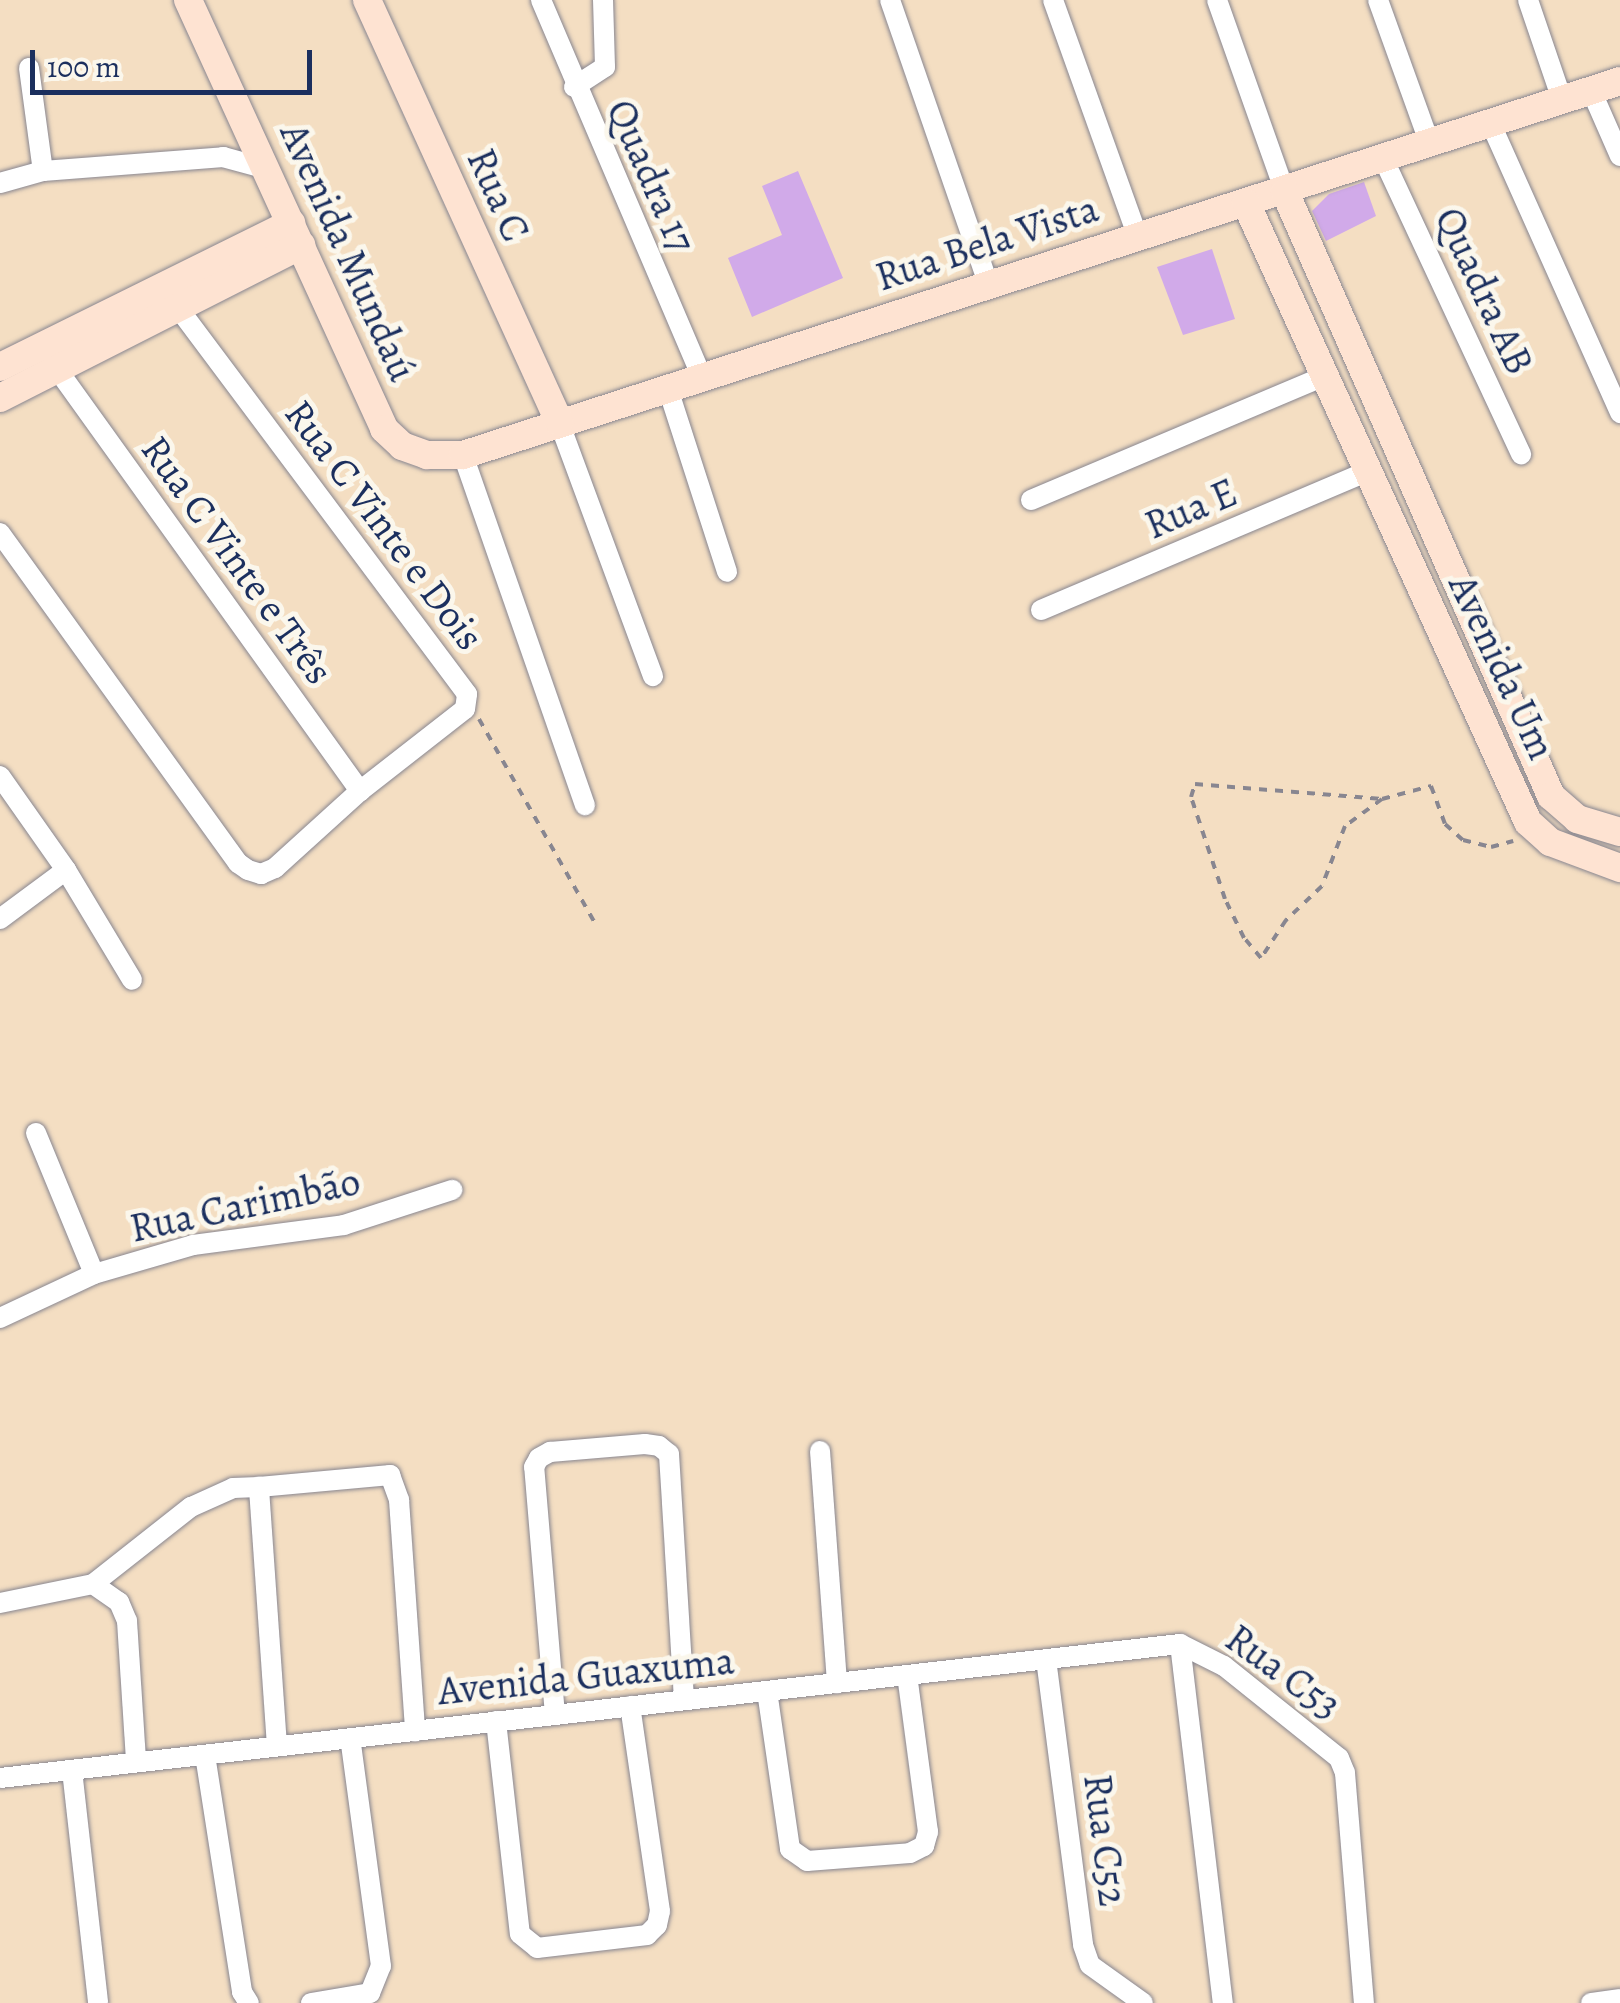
<!DOCTYPE html>
<html>
<head>
<meta charset="utf-8">
<style>
	body { margin:0 }
	#map { position:relative; width:1620px; height:2003px; overflow:hidden; background:#f4dec2; font-family:Alegreya,serif }
	div>[style] { position:absolute }
	.building>* { inset:0; background:#d1aae9 }
	.path>* { height:4px; margin-top:-2px; transform-origin:0; background:repeating-linear-gradient(90deg,#888690 0 8px,transparent 0 16px) }
	.roads { filter:drop-shadow(0 0 2px #888690) drop-shadow(0 0 2px #888690) }
	.street>* { height:20px; margin:-10px; padding:0 10px; transform-origin:10px; border-radius:10px; background:#fff }
	.secondary>* { height:28px; margin:-14px; padding:0 14px; transform-origin:14px; border-radius:14px; background:#fee3d2 }
	span { translate:-50% -50%; white-space:nowrap; text-align:center; line-height:1.15; -webkit-text-stroke:10px #fbf7ec; paint-order:stroke }
	.street-label { font-size:40px; color:#1b2f5e }
	.scale { position:absolute; left:30px; top:50px; width:282px; height:45px; box-sizing:border-box; border:5px solid #1b2f5e; border-top:0; padding-left:12px; font-size:30px; line-height:35px; white-space:nowrap; color:#1b2f5e; -webkit-text-stroke:8px #fbf7ec; paint-order:stroke }
</style>
</head>
<body>
<div id="map">
	<div class="building">
		<div style="clip-path:polygon(798px 171px,843px 278px,752px 317px,728px 258px,782px 235px,762px 186px)"></div>
		<div style="clip-path:polygon(1364px 182px,1376px 216px,1326px 241px,1312px 211px,1329px 194px)"></div>
		<div style="clip-path:polygon(1212px 249px,1235px 319px,1183px 335px,1157px 267px)"></div>
	</div>
	<div class="path">
		<div style="left:479px;top:719px;width:237px;rotate:60.4deg"></div>
		<div style="left:1382px;top:799px;width:46px;rotate:143.9deg"></div>
		<div style="left:1345px;top:826px;width:64px;rotate:111deg"></div>
		<div style="left:1322px;top:886px;width:50px;rotate:136.6deg"></div>
		<div style="left:1286px;top:920px;width:45px;rotate:123.3deg"></div>
		<div style="left:1261px;top:958px;width:26px;rotate:-130deg"></div>
		<div style="left:1244px;top:938px;width:43px;rotate:-116deg"></div>
		<div style="left:1225px;top:899px;width:108px;rotate:-108.4deg"></div>
		<div style="left:1191px;top:797px;width:14px;rotate:-73deg"></div>
		<div style="left:1195px;top:784px;width:188px;rotate:4.6deg"></div>
		<div style="left:1382px;top:799px;width:51px;rotate:-14.9deg"></div>
		<div style="left:1431px;top:786px;width:40px;rotate:69.8deg"></div>
		<div style="left:1445px;top:824px;width:24px;rotate:42deg"></div>
		<div style="left:1463px;top:840px;width:29px;rotate:14deg"></div>
		<div style="left:1491px;top:847px;width:23px;rotate:-15deg"></div>
	</div>
	<div class="roads">
		<div class="street">
			<div style="left:541px;top:0;width:411px;rotate:66.9deg"></div>
			<div style="left:890px;top:0;width:303px;rotate:70.9deg"></div>
			<div style="left:1053px;top:0;width:250px;rotate:70.3deg"></div>
			<div style="left:1217px;top:0;width:204px;rotate:70.5deg"></div>
			<div style="left:1378px;top:0;width:151px;rotate:70.2deg"></div>
			<div style="left:1528px;top:0;width:106px;rotate:71.2deg"></div>
			<div style="left:29px;top:68px;width:104px;rotate:82.3deg"></div>
			<div style="left:574px;top:87px;width:37px;rotate:-33deg"></div>
			<div style="left:605px;top:67px;width:67px;rotate:-91.7deg"></div>
			<div style="left:1591px;top:90px;width:72px;rotate:66.3deg"></div>
			<div style="left:1490px;top:122px;width:319px;rotate:65.9deg"></div>
			<div style="left:1383px;top:158px;width:327px;rotate:65deg"></div>
			<div style="left:0;top:183px;width:45px;rotate:-15.6deg"></div>
			<div style="left:43px;top:171px;width:181px;rotate:-4.4deg"></div>
			<div style="left:223px;top:157px;width:46px;rotate:15.3deg"></div>
			<div style="left:57px;top:369px;width:520px;rotate:54.32deg"></div>
			<div style="left:668px;top:389px;width:192px;rotate:72.1deg"></div>
			<div style="left:559px;top:422px;width:271px;rotate:69.7deg"></div>
			<div style="left:463px;top:455px;width:371px;rotate:70.8deg"></div>
			<div style="left:1031px;top:500px;width:319px;rotate:-22.9deg"></div>
			<div style="left:0;top:533px;width:407px;rotate:54.2deg"></div>
			<div style="left:238px;top:863px;width:12px;rotate:35deg"></div>
			<div style="left:248px;top:870px;width:14px;rotate:17deg"></div>
			<div style="left:261px;top:874px;width:15px;rotate:-23deg"></div>
			<div style="left:275px;top:868px;width:115px;rotate:-42.2deg"></div>
			<div style="left:360px;top:791px;width:133px;rotate:-38deg"></div>
			<div style="left:465px;top:709px;width:15px;rotate:-82deg"></div>
			<div style="left:467px;top:694px;width:483px;rotate:-126.8deg"></div>
			<div style="left:1041px;top:610px;width:355px;rotate:-23deg"></div>
			<div style="left:0;top:776px;width:115px;rotate:54.9deg"></div>
			<div style="left:66px;top:870px;width:82px;rotate:143.4deg"></div>
			<div style="left:66px;top:870px;width:128px;rotate:59deg"></div>
			<div style="left:36px;top:1133px;width:152px;rotate:67.6deg"></div>
			<div style="left:0;top:1318px;width:104px;rotate:-25.1deg"></div>
			<div style="left:94px;top:1274px;width:103px;rotate:-16.3deg"></div>
			<div style="left:193px;top:1245px;width:152px;rotate:-7.5deg"></div>
			<div style="left:344px;top:1225px;width:114px;rotate:-18deg"></div>
			<div style="left:820px;top:1451px;width:233px;rotate:85.8deg"></div>
			<div style="left:93px;top:1584px;width:125px;rotate:-38.2deg"></div>
			<div style="left:191px;top:1507px;width:46px;rotate:-24.3deg"></div>
			<div style="left:233px;top:1488px;width:26px;rotate:-2deg"></div>
			<div style="left:0;top:1603px;width:95px;rotate:-11.5deg"></div>
			<div style="left:93px;top:1584px;width:32px;rotate:35deg"></div>
			<div style="left:119px;top:1602px;width:21px;rotate:67deg"></div>
			<div style="left:127px;top:1621px;width:141px;rotate:86.3deg"></div>
			<div style="left:1180px;top:1644px;width:49px;rotate:26.6deg"></div>
			<div style="left:1224px;top:1666px;width:147px;rotate:38.7deg"></div>
			<div style="left:1339px;top:1758px;width:16px;rotate:68deg"></div>
			<div style="left:1345px;top:1773px;width:231px;rotate:85.3deg"></div>
			<div style="left:1180px;top:1644px;width:362px;rotate:83.2deg"></div>
			<div style="left:1046px;top:1659px;width:288px;rotate:82.6deg"></div>
			<div style="left:1083px;top:1945px;width:21px;rotate:71deg"></div>
			<div style="left:1090px;top:1965px;width:65px;rotate:35.6deg"></div>
			<div style="left:767px;top:1691px;width:160px;rotate:81.7deg"></div>
			<div style="left:790px;top:1849px;width:21px;rotate:35deg"></div>
			<div style="left:807px;top:1861px;width:103px;rotate:-4.4deg"></div>
			<div style="left:910px;top:1853px;width:16px;rotate:-27deg"></div>
			<div style="left:924px;top:1846px;width:15px;rotate:-74deg"></div>
			<div style="left:928px;top:1832px;width:158px;rotate:-97.6deg"></div>
			<div style="left:555px;top:1715px;width:249px;rotate:-94.8deg"></div>
			<div style="left:534px;top:1467px;width:10px;rotate:-61deg"></div>
			<div style="left:539px;top:1458px;width:13px;rotate:-29deg"></div>
			<div style="left:550px;top:1452px;width:95px;rotate:-4.8deg"></div>
			<div style="left:645px;top:1444px;width:14px;rotate:8deg"></div>
			<div style="left:659px;top:1446px;width:13px;rotate:39deg"></div>
			<div style="left:669px;top:1454px;width:246px;rotate:86.5deg"></div>
			<div style="left:496px;top:1721px;width:214px;rotate:83.6deg"></div>
			<div style="left:520px;top:1934px;width:22px;rotate:39deg"></div>
			<div style="left:537px;top:1948px;width:111px;rotate:-6.7deg"></div>
			<div style="left:647px;top:1935px;width:14px;rotate:-45deg"></div>
			<div style="left:657px;top:1925px;width:14px;rotate:-78deg"></div>
			<div style="left:660px;top:1911px;width:207px;rotate:-98.3deg"></div>
			<div style="left:277px;top:1746px;width:260px;rotate:-94deg"></div>
			<div style="left:259px;top:1487px;width:132px;rotate:-5.2deg"></div>
			<div style="left:390px;top:1475px;width:27px;rotate:70deg"></div>
			<div style="left:399px;top:1500px;width:232px;rotate:86deg"></div>
			<div style="left:205px;top:1755px;width:240px;rotate:81.1deg"></div>
			<div style="left:242px;top:1992px;width:13px;rotate:58deg"></div>
			<div style="left:72px;top:1770px;width:234px;rotate:83.6deg"></div>
			<div style="left:0;top:1778px;width:1188px;rotate:-6.48deg"></div>
			<div style="left:311px;top:2003px;width:60px;rotate:-9.6deg"></div>
			<div style="left:370px;top:1993px;width:29px;rotate:-68deg"></div>
			<div style="left:381px;top:1966px;width:230px;rotate:-97.7deg"></div>
			<div style="left:1591px;top:2003px;width:29px;rotate:-8deg"></div>
		</div>
		<div class="secondary">
			<div style="left:188px;top:0;width:472px;rotate:65.4deg"></div>
			<div style="left:384px;top:429px;width:25px;rotate:43deg"></div>
			<div style="left:402px;top:446px;width:27px;rotate:20deg"></div>
			<div style="left:427px;top:455px;width:36px"></div>
			<div style="left:463px;top:455px;width:1216px;rotate:-17.91deg"></div>
			<div style="left:367px;top:0;width:464px;rotate:65.5deg"></div>
			<div style="left:1285px;top:192px;width:660px;rotate:66.23deg"></div>
			<div style="left:1551px;top:796px;width:35px;rotate:41deg"></div>
			<div style="left:1577px;top:819px;width:45px;rotate:16.8deg"></div>
			<div style="left:1246px;top:203px;width:680px;rotate:65.51deg"></div>
			<div style="left:1528px;top:822px;width:30px;rotate:42deg"></div>
			<div style="left:1550px;top:842px;width:75px;rotate:20.4deg"></div>
			<div style="left:0;top:367px;width:325px;rotate:-26.3deg"></div>
			<div style="left:0;top:398px;width:338px;rotate:-26.9deg"></div>
		</div>
	</div>
	<div class="street-label">
		<span style="left:651px;top:176px;rotate:66deg">Quadra 17</span>
		<span style="left:498px;top:195px;rotate:66deg">Rua C</span>
		<span style="left:987px;top:243px;rotate:-18deg">Rua Bela Vista</span>
		<span style="left:348px;top:252px;rotate:66deg">Avenida Mundaú</span>
		<span style="left:1484px;top:291px;rotate:65deg">Quadra AB</span>
		<span style="left:1191px;top:509px;rotate:-23deg">Rua E</span>
		<span style="left:384px;top:525px;rotate:53deg">Rua C Vinte e Dois</span>
		<span style="left:237px;top:560px;rotate:54deg">Rua C Vinte e Três</span>
		<span style="left:1502px;top:667px;rotate:65deg">Avenida Um</span>
		<span style="left:245px;top:1205px;rotate:-12deg">Rua Carimbão</span>
		<span style="left:1283px;top:1672px;rotate:36deg">Rua C53</span>
		<span style="left:586px;top:1676px;rotate:-6deg">Avenida Guaxuma</span>
		<span style="left:1105px;top:1840px;rotate:83deg">Rua C52</span>
	</div>
	<div class="scale">100 m</div>
</div>
</body>
</html>
